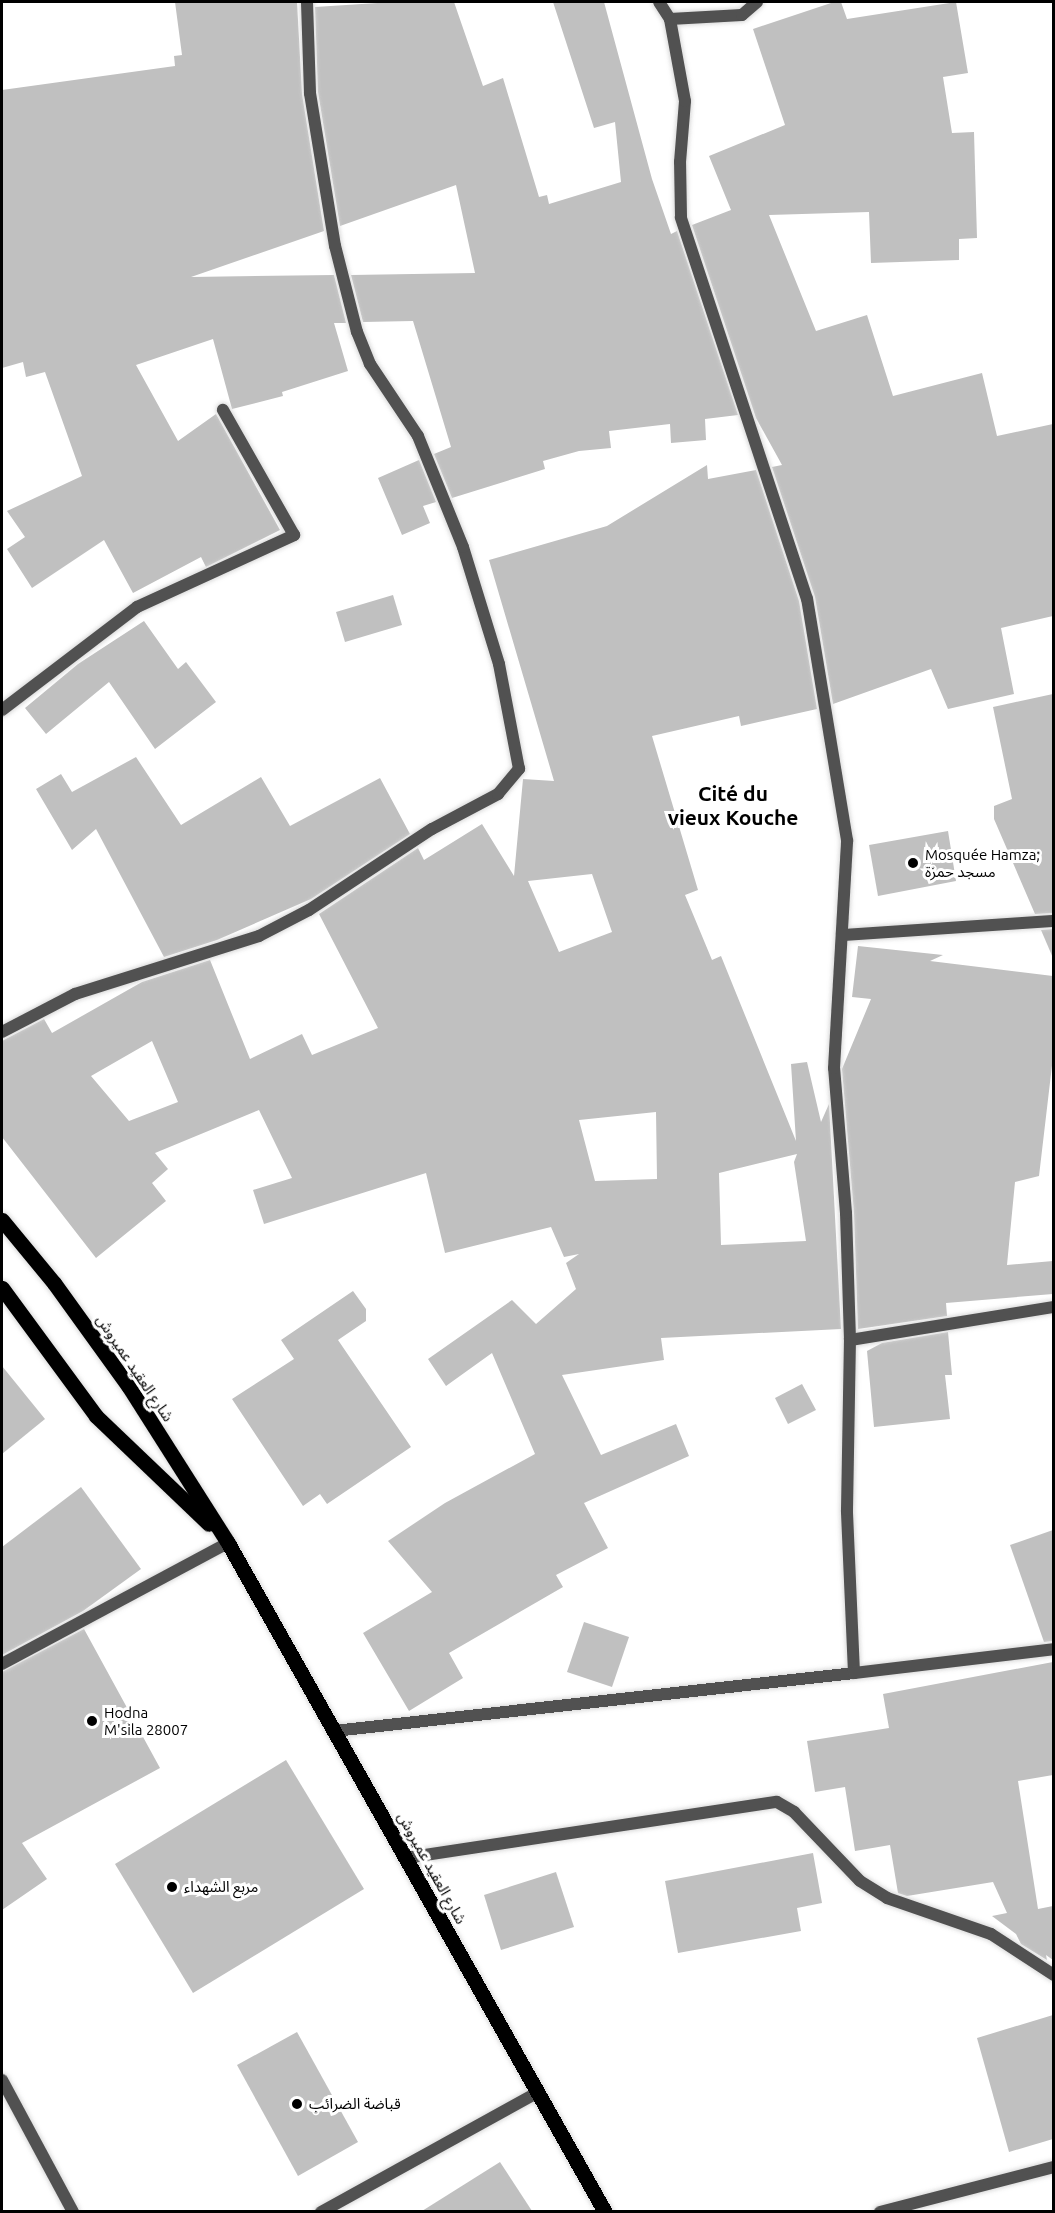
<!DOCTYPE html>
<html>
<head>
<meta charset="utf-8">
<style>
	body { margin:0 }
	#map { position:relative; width:1055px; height:2213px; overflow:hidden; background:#fff; font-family:Ubuntu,"Noto Sans Arabic",sans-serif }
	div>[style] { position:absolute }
	.building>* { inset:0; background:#c0c0c0 }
	.roads { filter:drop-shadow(0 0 2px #dbdbdb) drop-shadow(0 0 2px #dbdbdb) }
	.lane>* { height:12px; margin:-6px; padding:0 6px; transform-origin:6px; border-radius:6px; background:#515151 }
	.street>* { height:12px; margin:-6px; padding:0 6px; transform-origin:6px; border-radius:6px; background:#515151 }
	.primary>* { height:15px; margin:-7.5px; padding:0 7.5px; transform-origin:7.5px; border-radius:7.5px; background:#000 }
	.dots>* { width:16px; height:16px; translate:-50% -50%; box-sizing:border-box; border:3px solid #fff; border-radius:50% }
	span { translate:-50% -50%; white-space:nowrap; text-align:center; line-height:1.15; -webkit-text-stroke:6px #fff; paint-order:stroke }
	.poi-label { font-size:15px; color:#000 }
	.left { translate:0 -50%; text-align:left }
	.street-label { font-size:15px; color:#000 }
	.district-label { font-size:21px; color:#000; font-weight:700 }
	.frame { position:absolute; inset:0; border:3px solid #000; pointer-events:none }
</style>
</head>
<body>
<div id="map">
	<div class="building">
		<div style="clip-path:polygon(175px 2px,297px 2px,302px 94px,324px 231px,191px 277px,334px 275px,346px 323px,334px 323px,348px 371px,282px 392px,283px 396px,232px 409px,213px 339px,136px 365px,178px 441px,216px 414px,280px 530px,206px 567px,201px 557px,133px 593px,104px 540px,32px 588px,7px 549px,25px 537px,7px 511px,82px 476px,45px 372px,26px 377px,23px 362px,2px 368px,2px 90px,175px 66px,174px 56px,182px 55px)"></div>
		<div style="clip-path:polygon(393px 2px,454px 2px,483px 86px,503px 78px,539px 197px,547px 195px,549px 204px,621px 182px,615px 122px,594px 128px,553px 2px,604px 2px,652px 179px,671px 234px,677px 231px,738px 415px,705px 419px,706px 440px,671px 443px,670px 424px,609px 431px,611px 448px,579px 451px,543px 461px,545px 469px,452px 498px,434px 454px,451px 447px,413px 321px,363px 322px,351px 275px,475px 273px,456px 185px,340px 226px,318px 92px,315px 7px)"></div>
		<div style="clip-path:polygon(834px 2px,841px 2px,847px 19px,956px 2px,968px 73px,943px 77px,952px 133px,974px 132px,977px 238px,959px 239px,959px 260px,871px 263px,869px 212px,769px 215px,816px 331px,867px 315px,893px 396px,982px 373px,997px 436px,1053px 424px,1053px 616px,1001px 628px,1014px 694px,948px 709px,931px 669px,833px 704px,815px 597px,772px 467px,782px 465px,756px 418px,692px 225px,731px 210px,709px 156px,785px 125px,753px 29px)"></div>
		<div style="clip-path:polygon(419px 460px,436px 502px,423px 506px,430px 523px,402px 535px,378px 478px)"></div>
		<div style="clip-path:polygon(evenodd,707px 465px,708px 479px,756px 470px,799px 601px,817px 709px,741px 726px,739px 716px,652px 736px,698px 890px,685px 895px,712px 960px,721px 956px,796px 1141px,791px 1064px,807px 1062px,821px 1122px,829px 1104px,841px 1329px,661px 1338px,664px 1360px,562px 1375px,601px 1455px,676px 1424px,689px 1456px,584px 1503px,608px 1548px,556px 1575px,563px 1587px,449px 1653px,463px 1678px,409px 1711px,363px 1633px,432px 1592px,388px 1541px,445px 1503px,535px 1454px,492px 1353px,446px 1386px,428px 1359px,512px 1300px,536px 1324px,576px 1289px,566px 1263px,579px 1254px,564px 1257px,551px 1227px,445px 1253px,426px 1173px,264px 1224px,253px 1190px,292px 1178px,259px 1110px,155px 1153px,168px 1169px,152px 1183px,166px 1201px,96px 1258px,2px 1137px,2px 1041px,44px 1019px,52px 1033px,142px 982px,210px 960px,250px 1059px,302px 1034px,312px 1055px,378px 1028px,319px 914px,418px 848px,424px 860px,482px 824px,514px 876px,523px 779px,554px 781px,489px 560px,607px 526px,707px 465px,592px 874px,612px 932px,559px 952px,528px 881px,592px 874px,707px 465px,152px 1041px,178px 1102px,129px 1121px,91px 1076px,152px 1041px,707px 465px,656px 1112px,657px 1179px,595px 1181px,579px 1120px,656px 1112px,707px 465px,797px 1154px,794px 1162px,806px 1241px,721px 1245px,719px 1173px,797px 1154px)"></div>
		<div style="clip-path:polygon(393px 595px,402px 625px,345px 642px,336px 612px)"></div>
		<div style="clip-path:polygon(144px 621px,178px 669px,186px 662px,216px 702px,155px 749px,109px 682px,46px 734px,25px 708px,78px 664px)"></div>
		<div style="clip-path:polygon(1053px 694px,1053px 913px,1035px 914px,994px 819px,994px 806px,1012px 799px,993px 707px)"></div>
		<div style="clip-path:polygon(136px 757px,181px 825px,261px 777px,290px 826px,380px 778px,410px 834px,311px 899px,217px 940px,164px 957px,96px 829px,72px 850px,36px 789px,61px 774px,72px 792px)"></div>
		<div style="clip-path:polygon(948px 831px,956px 881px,878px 896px,869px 845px)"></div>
		<div style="clip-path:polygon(1053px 929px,1053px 958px,1041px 930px)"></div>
		<div style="clip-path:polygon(858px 946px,943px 955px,930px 961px,1053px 976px,1053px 1057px,1039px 1176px,1015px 1182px,1007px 1265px,1053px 1261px,1053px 1294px,946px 1303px,947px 1316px,858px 1329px,854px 1213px,842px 1069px,871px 999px,852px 997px)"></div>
		<div style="clip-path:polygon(353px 1291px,366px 1309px,366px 1321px,338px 1340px,411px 1447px,327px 1504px,320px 1494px,303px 1506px,232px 1399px,294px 1359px,281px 1340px)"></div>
		<div style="clip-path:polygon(948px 1332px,952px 1375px,945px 1375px,950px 1419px,874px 1427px,867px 1351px,882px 1343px)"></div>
		<div style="clip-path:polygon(2px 1366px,45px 1419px,2px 1454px)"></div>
		<div style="clip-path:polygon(802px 1384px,816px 1410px,788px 1424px,775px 1398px)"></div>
		<div style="clip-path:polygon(81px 1487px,141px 1569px,83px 1611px,2px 1655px,2px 1547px)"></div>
		<div style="clip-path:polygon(1053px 1530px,1053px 1641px,1044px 1642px,1010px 1545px)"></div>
		<div style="clip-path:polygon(584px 1622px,629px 1637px,612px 1687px,567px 1672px)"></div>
		<div style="clip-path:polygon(84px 1629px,160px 1768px,22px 1843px,47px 1879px,2px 1910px,2px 1672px)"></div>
		<div style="clip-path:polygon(1053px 1662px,1053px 1775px,1018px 1781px,1038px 1909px,1053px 1906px,1053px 1960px,1046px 1955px,1047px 1960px,1021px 1944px,1016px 1934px,992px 1916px,1007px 1913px,993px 1882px,907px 1896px,898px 1893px,890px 1845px,855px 1851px,845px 1787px,815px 1792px,807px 1741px,889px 1728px,883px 1694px)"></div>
		<div style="clip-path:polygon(286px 1760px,364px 1889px,193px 1993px,115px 1864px)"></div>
		<div style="clip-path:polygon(813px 1853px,822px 1903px,797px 1908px,801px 1931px,678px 1953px,665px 1881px)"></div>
		<div style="clip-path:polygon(556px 1872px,574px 1927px,501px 1950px,484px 1895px)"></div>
		<div style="clip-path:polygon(1053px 2015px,1053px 2139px,1009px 2152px,977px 2038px)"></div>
		<div style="clip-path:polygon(297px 2032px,358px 2142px,298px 2176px,237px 2065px)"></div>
		<div style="clip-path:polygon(500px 2162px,532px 2211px,422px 2211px)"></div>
	</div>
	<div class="roads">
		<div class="lane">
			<div style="left:334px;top:1731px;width:523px;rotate:-6.36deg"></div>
			<div style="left:854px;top:1673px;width:163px;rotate:-92.5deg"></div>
			<div style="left:847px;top:1510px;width:170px;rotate:-89deg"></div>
			<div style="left:850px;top:1340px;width:127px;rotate:-91.8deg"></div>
			<div style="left:846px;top:1213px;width:145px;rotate:-94.7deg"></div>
			<div style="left:834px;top:1068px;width:228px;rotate:-86.7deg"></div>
			<div style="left:847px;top:840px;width:244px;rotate:-99.4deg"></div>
			<div style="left:807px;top:599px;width:402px;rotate:-108.3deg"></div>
			<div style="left:681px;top:217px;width:55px;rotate:-91deg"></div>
			<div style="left:680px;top:162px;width:61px;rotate:-85.3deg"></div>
			<div style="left:685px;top:101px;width:83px;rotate:-100.4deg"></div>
			<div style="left:670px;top:19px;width:20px;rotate:-123deg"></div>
			<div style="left:405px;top:1858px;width:376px;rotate:-8.6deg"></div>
			<div style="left:777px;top:1802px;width:20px;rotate:30deg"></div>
			<div style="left:794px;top:1812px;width:95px;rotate:46.3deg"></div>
			<div style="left:860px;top:1881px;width:32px;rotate:32deg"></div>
			<div style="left:887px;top:1898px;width:110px;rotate:19.1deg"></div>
			<div style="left:991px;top:1934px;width:75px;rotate:33.1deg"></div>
		</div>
		<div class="street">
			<div style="left:670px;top:19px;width:72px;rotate:-3.2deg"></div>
			<div style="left:742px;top:15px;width:20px;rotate:-41deg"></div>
			<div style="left:2px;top:710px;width:170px;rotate:-37.3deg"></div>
			<div style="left:137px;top:607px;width:173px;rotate:-24.6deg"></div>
			<div style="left:294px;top:535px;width:144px;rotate:-119.6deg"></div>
			<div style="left:842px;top:935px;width:212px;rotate:-3.8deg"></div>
			<div style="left:2px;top:1032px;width:82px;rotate:-27.5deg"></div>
			<div style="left:75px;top:994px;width:193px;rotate:-17.5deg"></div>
			<div style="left:259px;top:936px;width:56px;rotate:-27.5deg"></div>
			<div style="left:309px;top:910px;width:147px;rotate:-33.4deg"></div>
			<div style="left:432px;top:829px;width:75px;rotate:-27.9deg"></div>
			<div style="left:498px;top:794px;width:33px;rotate:-50deg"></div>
			<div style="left:519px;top:769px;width:107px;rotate:-100.8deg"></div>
			<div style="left:499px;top:664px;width:122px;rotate:-107.1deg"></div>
			<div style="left:463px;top:547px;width:120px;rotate:-112.1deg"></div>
			<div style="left:418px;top:436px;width:87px;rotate:-123.7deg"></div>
			<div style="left:370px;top:364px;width:35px;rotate:-112deg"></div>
			<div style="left:357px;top:332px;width:89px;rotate:-104.3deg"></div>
			<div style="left:335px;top:246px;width:155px;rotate:-99.3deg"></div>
			<div style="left:310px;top:93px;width:91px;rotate:-91.9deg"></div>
			<div style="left:850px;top:1340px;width:207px;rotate:-9.2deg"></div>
			<div style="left:2px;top:1664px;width:256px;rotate:-28.2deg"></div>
			<div style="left:854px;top:1673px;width:201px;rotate:-6.8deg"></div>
			<div style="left:2px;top:2080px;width:150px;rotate:61.7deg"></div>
			<div style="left:321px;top:2212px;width:248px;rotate:-28.9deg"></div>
			<div style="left:880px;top:2212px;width:180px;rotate:-14.5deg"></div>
		</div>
		<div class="primary">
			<div style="left:2px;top:1220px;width:82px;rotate:50.5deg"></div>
			<div style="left:54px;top:1283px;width:128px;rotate:54.2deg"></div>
			<div style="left:129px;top:1387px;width:185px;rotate:57.6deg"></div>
			<div style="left:228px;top:1543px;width:768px;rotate:60.6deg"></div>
			<div style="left:2px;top:1288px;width:159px;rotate:53.7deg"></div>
			<div style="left:96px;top:1416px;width:156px;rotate:43.7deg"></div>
		</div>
	</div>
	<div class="dots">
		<div style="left:913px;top:863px;background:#000"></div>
		<div style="left:92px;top:1721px;background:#000"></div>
		<div style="left:172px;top:1887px;background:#000"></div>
		<div style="left:297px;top:2104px;background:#000"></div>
	</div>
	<div class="poi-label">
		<span class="left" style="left:925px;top:863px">Mosquée Hamza;<br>مسجد حمزة</span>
		<span class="left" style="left:104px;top:1721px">Hodna<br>M'sila 28007</span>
		<span class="left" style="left:184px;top:1887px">مربع الشهداء</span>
		<span class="left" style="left:309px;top:2104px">قباضة الضرائب</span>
	</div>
	<div class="street-label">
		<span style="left:135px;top:1368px;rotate:56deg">شارع العقيد عميروش</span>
		<span style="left:432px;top:1868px;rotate:61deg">شارع العقيد عميروش</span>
	</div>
	<div class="district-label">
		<span style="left:733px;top:805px">Cité du<br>vieux Kouche</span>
	</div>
	<div class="frame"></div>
</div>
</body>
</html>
